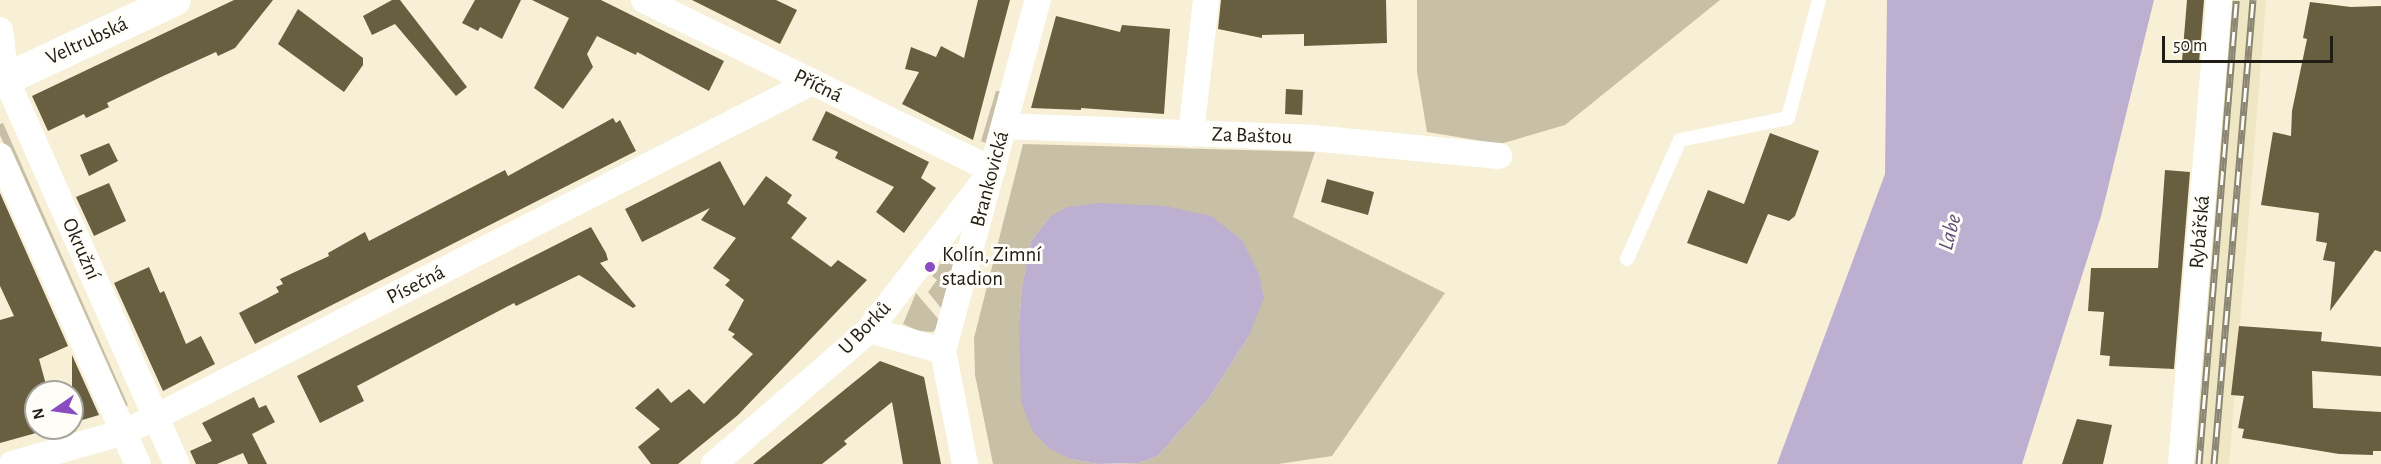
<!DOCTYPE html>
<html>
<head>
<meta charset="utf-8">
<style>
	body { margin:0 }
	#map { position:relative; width:2381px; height:464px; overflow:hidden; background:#f7f0d6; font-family:"Alegreya Sans",sans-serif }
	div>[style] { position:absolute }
	.built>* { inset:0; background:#efe6c4 }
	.green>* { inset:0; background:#c7c0a6 }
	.water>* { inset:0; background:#bdafcf }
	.building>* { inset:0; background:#675f40 }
	.service>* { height:14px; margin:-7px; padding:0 7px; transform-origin:7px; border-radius:7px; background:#fff }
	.minor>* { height:26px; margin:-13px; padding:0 13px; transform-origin:13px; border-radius:13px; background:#fff }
	.tertiary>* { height:32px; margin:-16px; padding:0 16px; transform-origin:16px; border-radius:16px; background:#fff }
	.rail>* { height:7px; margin-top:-3.5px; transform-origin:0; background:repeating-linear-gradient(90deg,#fefdf8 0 14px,#8b8674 0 28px); box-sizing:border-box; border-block:2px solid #8b8674 }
	.dots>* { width:16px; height:16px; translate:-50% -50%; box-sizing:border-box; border:3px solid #fefdf8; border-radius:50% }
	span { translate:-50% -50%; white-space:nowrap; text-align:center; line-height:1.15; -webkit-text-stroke:6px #fefdf8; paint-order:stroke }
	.street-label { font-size:21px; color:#201e14 }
	.poi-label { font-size:21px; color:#201e14 }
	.left { translate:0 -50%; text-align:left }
	.water-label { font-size:22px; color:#604a78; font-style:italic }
	.north { position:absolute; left:24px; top:380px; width:60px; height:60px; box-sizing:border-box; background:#fefdf8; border:2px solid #a5a49d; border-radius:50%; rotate:257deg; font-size:16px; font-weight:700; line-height:24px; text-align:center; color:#201e14 }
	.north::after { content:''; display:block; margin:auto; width:21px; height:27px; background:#894cc1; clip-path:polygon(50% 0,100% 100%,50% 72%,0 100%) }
	.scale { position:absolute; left:2162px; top:36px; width:171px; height:27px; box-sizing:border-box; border:3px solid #201e14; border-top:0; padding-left:8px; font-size:18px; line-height:21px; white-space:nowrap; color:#201e14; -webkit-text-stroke:4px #fefdf8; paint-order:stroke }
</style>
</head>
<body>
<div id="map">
	<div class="built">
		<div style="clip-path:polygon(2227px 0,2266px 0,2229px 464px,2187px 464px)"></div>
	</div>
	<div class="green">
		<div style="clip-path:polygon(1417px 0,1720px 0,1565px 125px,1500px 144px,1427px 132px,1417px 72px)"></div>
		<div style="clip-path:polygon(996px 91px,1001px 91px,988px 144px,981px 141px)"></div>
		<div style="clip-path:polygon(3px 123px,128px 405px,121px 409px,0 135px,0 124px)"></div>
		<div style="clip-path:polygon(1023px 144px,1315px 152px,1293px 217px,1445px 293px,1332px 456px,1278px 464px,1118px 464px,1139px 463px,1158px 456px,1209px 398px,1249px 336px,1050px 217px,1031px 241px,1022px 287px,1019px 323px,1071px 459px,1097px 464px,993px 464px,975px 375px,974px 338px)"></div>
		<div style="clip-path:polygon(952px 246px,956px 255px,941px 308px,928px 292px,937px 280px,932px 276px)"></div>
		<div style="clip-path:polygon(916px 293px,939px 320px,937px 329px,932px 332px,919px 331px,903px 324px)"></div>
	</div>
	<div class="water">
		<div style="clip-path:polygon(1887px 0,2154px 0,2101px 216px,2022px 464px,1777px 464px,1885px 174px)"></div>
		<div style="clip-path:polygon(1100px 203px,1165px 206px,1211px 216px,1242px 240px,1259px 274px,1264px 298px,1249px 336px,1209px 398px,1158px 456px,1139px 463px,1097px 464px,1071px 459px,1050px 449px,1033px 432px,1021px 402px,1019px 323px,1022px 287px,1031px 241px,1050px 217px,1067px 207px)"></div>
	</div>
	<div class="building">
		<div style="clip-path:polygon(234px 0,273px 0,235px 48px,218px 56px,216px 52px,161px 77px,107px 103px,109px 107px,86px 118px,84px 114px,48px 131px,32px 96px)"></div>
		<div style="clip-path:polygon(392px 0,400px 0,467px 87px,456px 96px,395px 24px,372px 35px,363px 16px)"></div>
		<div style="clip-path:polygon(475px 0,521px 0,502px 39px,480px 27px,478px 31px,462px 23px)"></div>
		<div style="clip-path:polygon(532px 0,601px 0,724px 61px,709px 91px,637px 52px,636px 55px,597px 36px,587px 54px,593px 67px,563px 109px,534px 88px,569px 18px)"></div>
		<div style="clip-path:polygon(692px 0,776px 0,797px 10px,780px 44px)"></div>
		<div style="clip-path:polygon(978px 0,1010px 0,973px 140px,902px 104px,919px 72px,905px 69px,911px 47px,936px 57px,941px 46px,964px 58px)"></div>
		<div style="clip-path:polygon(1221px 0,1386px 0,1387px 43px,1304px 46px,1304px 34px,1262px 35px,1262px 38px,1218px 29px)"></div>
		<div style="clip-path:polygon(2187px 0,2204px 0,2199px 63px,2182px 61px)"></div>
		<div style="clip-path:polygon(2310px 2px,2351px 7px,2381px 6px,2381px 252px,2375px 250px,2330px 311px,2335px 262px,2323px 260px,2327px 243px,2316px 241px,2319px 213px,2261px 205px,2273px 132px,2291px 136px,2292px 111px,2307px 39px,2303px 38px)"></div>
		<div style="clip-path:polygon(298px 9px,363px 58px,363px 65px,344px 92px,278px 44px)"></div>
		<div style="clip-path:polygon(1056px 16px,1120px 32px,1122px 25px,1170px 29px,1164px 114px,1081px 108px,1081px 110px,1031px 108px)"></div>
		<div style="clip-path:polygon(1286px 89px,1303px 90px,1302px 115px,1285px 114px)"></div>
		<div style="clip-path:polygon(826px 111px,929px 162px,921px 178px,936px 188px,904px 233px,876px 212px,894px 187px,835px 158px,838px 152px,812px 140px)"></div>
		<div style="clip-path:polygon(613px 118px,616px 123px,620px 120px,636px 151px,255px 344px,239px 313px,279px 292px,276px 287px,283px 284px,280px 279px,329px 256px,328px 253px,365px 232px,369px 241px,505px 170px,508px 176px)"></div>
		<div style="clip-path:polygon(1770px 133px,1819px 151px,1795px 216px,1789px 221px,1768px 214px,1747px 264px,1687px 243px,1708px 190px,1744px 204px)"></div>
		<div style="clip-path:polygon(109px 143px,118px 161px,89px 176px,80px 155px)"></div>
		<div style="clip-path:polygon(720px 161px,744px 206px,766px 176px,792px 195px,787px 203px,807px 218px,791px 238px,831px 267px,838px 260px,867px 280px,738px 415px,678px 464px,651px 464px,638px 447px,660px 429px,635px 408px,658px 388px,671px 403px,689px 389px,704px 404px,753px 354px,732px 337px,735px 334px,728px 330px,744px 300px,725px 285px,730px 280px,713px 268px,736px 238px,701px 220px,710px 208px,642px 242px,625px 209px)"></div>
		<div style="clip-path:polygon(2165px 170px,2190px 172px,2174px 369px,2109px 366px,2110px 356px,2100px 355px,2104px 312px,2088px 311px,2091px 268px,2158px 268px)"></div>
		<div style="clip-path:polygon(1327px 179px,1374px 192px,1368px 215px,1321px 202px)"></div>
		<div style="clip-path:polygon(109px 183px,126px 221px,94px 236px,76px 197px)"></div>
		<div style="clip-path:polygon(0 193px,68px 346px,39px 359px,48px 392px,36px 392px,36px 433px,0 443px,0 320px,14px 316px,0 286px)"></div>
		<div style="clip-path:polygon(591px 227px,606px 253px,608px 260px,600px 263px,636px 306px,633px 308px,579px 275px,516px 306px,514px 303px,357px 386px,364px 401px,320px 423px,297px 376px)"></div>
		<div style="clip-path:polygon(149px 267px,160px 293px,164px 291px,186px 344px,201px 336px,215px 364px,163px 391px,114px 283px)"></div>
		<div style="clip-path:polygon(2239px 326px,2322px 332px,2321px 341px,2381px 347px,2381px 376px,2312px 371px,2313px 408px,2381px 412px,2381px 451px,2373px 451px,2373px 455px,2339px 454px,2242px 438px,2244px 429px,2238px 428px,2244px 396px,2231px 395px)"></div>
		<div style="clip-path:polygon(72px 355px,99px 415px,72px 423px)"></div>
		<div style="clip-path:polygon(880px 361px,924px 377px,941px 464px,903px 464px,892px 402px,844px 441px,847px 444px,822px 464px,753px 464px)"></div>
		<div style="clip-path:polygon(254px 397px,259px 408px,266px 405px,275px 422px,252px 434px,267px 464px,248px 464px,243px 453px,217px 464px,196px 464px,190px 451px,212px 441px,202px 423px)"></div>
		<div style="clip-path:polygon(2077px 419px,2112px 425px,2103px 464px,2062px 464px)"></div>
	</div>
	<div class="service">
		<div style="left:1627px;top:259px;width:130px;rotate:-66deg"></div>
		<div style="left:1680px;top:140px;width:110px;rotate:-11.5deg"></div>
		<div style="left:1788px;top:118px;width:122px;rotate:-75.3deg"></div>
	</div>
	<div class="minor">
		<div style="left:644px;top:0;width:388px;rotate:26deg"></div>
		<div style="left:0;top:30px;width:49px;rotate:83deg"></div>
		<div style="left:6px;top:79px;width:421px;rotate:66.1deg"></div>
		<div style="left:1005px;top:126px;width:307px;rotate:2.2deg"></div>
		<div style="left:1312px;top:138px;width:188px;rotate:5.5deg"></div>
		<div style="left:1191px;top:134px;width:135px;rotate:-83.6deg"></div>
		<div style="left:0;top:156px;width:338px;rotate:65.9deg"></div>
		<div style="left:869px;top:330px;width:77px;rotate:15.8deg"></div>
		<div style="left:12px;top:464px;width:116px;rotate:-15.9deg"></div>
		<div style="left:124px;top:432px;width:35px;rotate:-25deg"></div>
		<div style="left:156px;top:417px;width:734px;rotate:-27.05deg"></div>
		<div style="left:714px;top:464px;width:205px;rotate:-40.8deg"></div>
		<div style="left:869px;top:330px;width:190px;rotate:-52.3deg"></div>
		<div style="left:965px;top:464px;width:115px;rotate:-101deg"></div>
		<div style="left:943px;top:351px;width:364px;rotate:-74.9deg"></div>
		<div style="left:2181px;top:464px;width:466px;rotate:-85.3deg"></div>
	</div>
	<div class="tertiary">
		<div style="left:0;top:82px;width:193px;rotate:-25.1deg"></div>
	</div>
	<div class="rail">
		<div style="left:2199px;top:464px;width:465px;rotate:-85.4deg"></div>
		<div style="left:2214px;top:464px;width:466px;rotate:-85.2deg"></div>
	</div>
	<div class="dots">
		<div style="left:930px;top:267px;background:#894cc1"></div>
	</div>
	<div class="street-label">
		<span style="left:87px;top:41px;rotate:-25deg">Veltrubská</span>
		<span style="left:818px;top:86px;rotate:26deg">Příčná</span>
		<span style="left:1252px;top:136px;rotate:2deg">Za Baštou</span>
		<span style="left:990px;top:179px;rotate:-75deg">Brankovická</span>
		<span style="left:2200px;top:232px;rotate:-85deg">Rybářská</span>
		<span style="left:81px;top:249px;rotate:66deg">Okružní</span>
		<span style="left:416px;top:285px;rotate:-27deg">Písečná</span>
		<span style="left:865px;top:328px;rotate:-46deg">U Borků</span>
	</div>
	<div class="poi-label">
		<span class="left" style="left:942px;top:267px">Kolín, Zimní<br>stadion</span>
	</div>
	<div class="water-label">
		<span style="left:1950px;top:232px;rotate:-75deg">Labe</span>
	</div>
	<div class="north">N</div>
	<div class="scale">50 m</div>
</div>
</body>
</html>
